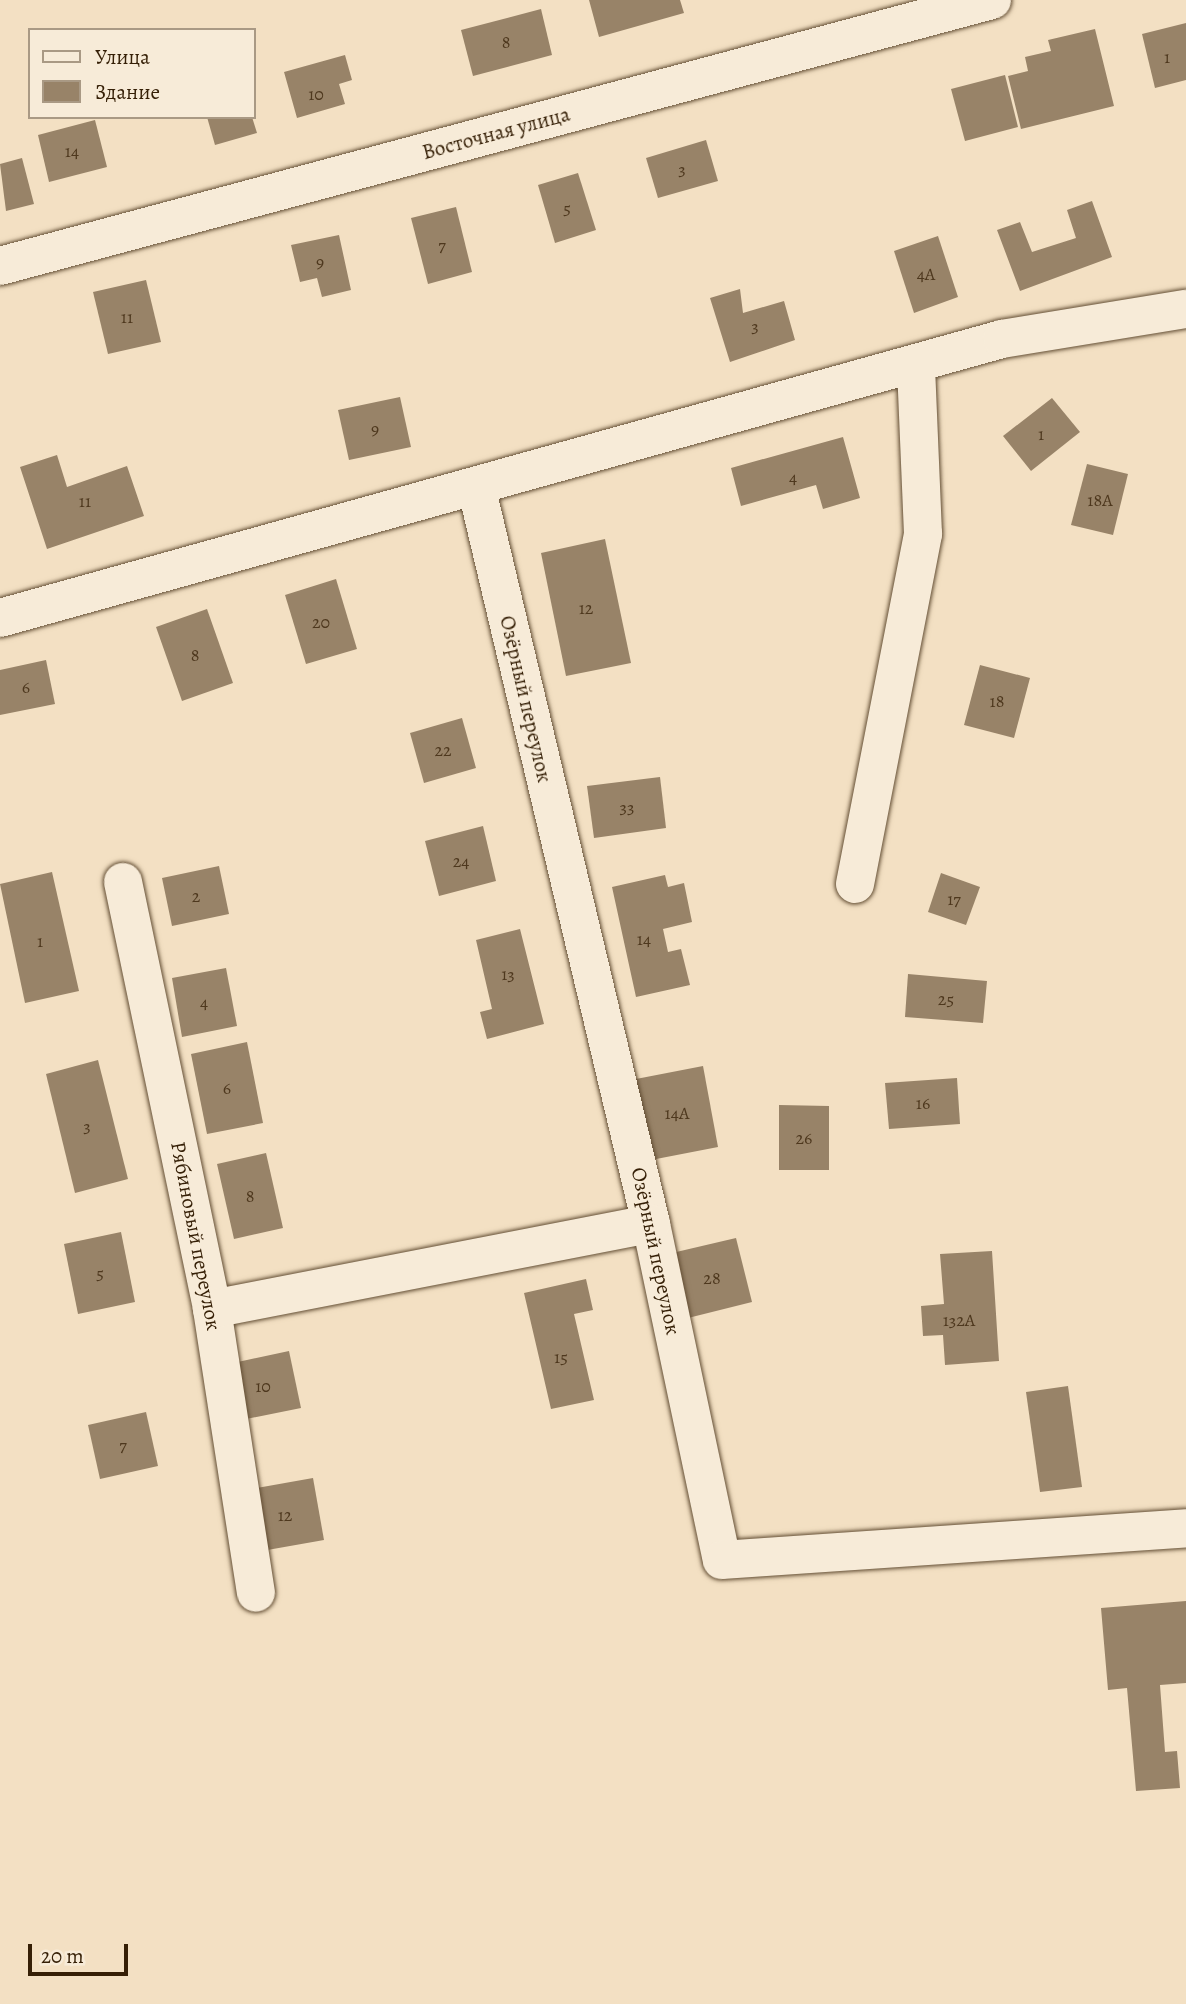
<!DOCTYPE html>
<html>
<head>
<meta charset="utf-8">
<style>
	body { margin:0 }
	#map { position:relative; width:1186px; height:2004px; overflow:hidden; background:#f3e0c3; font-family:Alegreya,serif }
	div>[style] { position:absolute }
	.building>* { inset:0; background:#988368 }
	.roads { filter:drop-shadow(0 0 2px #644f35) drop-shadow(0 0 2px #644f35) }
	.minor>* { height:38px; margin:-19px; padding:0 19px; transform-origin:19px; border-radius:19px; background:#f7ebd8 }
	span { translate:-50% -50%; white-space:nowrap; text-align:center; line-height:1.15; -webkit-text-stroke:5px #f7ebd8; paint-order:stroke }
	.number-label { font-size:18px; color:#4e381e }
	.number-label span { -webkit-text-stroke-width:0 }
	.street-label { font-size:21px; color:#351f06 }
	.legend { position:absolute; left:28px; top:28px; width:228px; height:91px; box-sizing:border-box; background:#f7ebd8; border:2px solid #a99984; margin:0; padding:9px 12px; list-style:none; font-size:21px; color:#351f06 }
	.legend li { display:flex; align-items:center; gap:14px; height:35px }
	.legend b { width:35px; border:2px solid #a99984 }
	.scale { position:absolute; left:28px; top:1944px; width:100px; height:32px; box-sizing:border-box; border:4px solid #351f06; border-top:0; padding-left:9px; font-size:21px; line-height:24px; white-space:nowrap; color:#351f06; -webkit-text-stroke:5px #f7ebd8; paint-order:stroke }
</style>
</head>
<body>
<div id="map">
	<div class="building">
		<div style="clip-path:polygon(589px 0,680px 0,684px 13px,599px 37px)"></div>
		<div style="clip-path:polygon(541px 9px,552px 55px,473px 76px,461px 30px)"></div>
		<div style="clip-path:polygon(1186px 23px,1186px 80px,1155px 88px,1142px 34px)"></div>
		<div style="clip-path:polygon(1095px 29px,1114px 106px,1021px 129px,1008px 76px,1028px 71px,1025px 57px,1051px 51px,1048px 40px)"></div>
		<div style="clip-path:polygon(345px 55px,352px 80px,339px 84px,345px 104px,297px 118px,284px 72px)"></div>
		<div style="clip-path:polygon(1005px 75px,1018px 127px,965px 141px,951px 89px)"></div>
		<div style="clip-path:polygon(207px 117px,252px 117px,257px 133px,215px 145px)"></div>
		<div style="clip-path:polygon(95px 120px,107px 167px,49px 182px,38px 135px)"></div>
		<div style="clip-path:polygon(706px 140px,718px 181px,658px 198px,646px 158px)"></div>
		<div style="clip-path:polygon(22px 158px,34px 204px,6px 211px,0 164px)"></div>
		<div style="clip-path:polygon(578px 173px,596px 230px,555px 243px,538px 185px)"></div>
		<div style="clip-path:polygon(1092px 201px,1112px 257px,1020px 291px,997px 230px,1020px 222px,1032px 252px,1076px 238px,1067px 210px)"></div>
		<div style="clip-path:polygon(456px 207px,472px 272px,428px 284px,411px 218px)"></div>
		<div style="clip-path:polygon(339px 235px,351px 290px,322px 297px,317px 278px,300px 282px,291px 245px)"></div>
		<div style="clip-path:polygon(938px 236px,958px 297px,914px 313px,894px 251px)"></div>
		<div style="clip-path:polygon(146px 280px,161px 342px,108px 354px,93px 292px)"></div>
		<div style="clip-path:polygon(740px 289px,743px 313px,784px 301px,795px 340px,730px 362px,710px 298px)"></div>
		<div style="clip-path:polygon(400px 397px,411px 447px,349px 460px,338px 410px)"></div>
		<div style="clip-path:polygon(1052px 398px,1080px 432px,1031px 471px,1003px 436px)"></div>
		<div style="clip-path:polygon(843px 437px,860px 498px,823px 509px,816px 485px,741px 506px,731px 468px)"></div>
		<div style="clip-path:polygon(57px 455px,67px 487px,127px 466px,144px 516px,47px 549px,20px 467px)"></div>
		<div style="clip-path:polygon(1087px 464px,1128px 474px,1113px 535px,1071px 525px)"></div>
		<div style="clip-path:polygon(605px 539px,631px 663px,566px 676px,541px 553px)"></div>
		<div style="clip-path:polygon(336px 579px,357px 649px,306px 664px,285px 595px)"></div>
		<div style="clip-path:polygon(207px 609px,233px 683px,182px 701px,156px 627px)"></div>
		<div style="clip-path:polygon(46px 660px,55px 704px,0 715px,0 670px)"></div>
		<div style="clip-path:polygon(980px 665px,1030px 678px,1014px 738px,964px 725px)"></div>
		<div style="clip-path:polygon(462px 718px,476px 768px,424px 783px,410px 733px)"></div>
		<div style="clip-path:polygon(660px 777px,666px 828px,594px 838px,587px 786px)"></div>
		<div style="clip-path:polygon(483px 826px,496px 881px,439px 896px,425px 841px)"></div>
		<div style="clip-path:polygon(219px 866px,229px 914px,172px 926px,162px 878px)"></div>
		<div style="clip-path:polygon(52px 872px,79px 991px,25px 1003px,0 884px)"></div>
		<div style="clip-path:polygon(941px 873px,980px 887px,966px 925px,928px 912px)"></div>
		<div style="clip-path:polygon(665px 875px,668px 887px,684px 883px,692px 922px,663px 929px,668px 952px,681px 949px,690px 985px,636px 997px,612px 887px)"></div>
		<div style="clip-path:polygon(520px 929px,544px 1024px,487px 1039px,480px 1012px,492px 1009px,476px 940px)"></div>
		<div style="clip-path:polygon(226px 968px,237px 1026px,182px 1037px,172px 978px)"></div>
		<div style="clip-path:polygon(908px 974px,987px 981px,983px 1023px,905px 1017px)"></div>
		<div style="clip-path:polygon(247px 1042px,263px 1123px,207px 1134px,191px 1054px)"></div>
		<div style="clip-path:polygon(98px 1060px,128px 1179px,75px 1193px,46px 1074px)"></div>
		<div style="clip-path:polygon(703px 1066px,718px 1147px,651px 1160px,636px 1079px)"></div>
		<div style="clip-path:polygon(957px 1078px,960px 1124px,889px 1129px,885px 1083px)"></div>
		<div style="clip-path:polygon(779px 1105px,829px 1106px,829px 1170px,779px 1170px)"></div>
		<div style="clip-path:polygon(266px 1153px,283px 1228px,234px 1239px,217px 1164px)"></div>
		<div style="clip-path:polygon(121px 1232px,135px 1302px,78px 1314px,64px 1244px)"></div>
		<div style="clip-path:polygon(736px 1238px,752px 1302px,688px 1318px,672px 1253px)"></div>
		<div style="clip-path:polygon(992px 1251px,999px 1361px,945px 1365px,943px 1335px,923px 1336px,921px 1306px,944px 1304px,940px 1254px)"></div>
		<div style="clip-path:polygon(586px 1279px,593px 1310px,574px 1314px,594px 1400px,551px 1409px,524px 1293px)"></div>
		<div style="clip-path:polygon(289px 1351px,301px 1408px,236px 1421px,224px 1365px)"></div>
		<div style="clip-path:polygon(1068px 1386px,1082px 1487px,1040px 1492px,1026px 1392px)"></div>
		<div style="clip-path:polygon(146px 1412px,158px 1466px,100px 1479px,88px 1425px)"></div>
		<div style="clip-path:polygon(313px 1478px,324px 1540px,256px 1552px,245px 1490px)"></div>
		<div style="clip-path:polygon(1186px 1601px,1186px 1683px,1160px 1685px,1165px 1752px,1177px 1751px,1180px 1788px,1136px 1791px,1127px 1688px,1108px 1690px,1101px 1608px)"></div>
	</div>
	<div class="roads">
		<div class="minor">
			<div style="left:0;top:266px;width:1027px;rotate:-15.01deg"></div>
			<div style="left:477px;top:490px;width:754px;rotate:76.66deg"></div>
			<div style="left:651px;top:1224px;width:343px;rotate:78.1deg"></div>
			<div style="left:722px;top:1560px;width:465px;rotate:-3.9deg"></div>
			<div style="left:0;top:618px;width:1040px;rotate:-15.56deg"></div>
			<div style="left:1002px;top:339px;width:186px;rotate:-9.3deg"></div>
			<div style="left:123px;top:882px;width:436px;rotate:78.2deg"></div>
			<div style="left:212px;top:1309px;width:287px;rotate:81.2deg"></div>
			<div style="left:855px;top:884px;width:357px;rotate:-79deg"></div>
			<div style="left:923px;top:534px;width:170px;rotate:-92.4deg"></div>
			<div style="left:212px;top:1309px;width:447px;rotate:-11deg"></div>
		</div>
	</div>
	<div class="number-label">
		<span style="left:506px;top:42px">8</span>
		<span style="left:1167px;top:57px">1</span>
		<span style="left:316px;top:94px">10</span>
		<span style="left:72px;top:151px">14</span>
		<span style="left:682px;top:169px">3</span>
		<span style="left:567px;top:208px">5</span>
		<span style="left:442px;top:245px">7</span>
		<span style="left:320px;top:262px">9</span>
		<span style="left:926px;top:274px">4А</span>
		<span style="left:127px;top:317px">11</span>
		<span style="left:755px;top:326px">3</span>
		<span style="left:375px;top:429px">9</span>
		<span style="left:1041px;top:434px">1</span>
		<span style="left:793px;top:477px">4</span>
		<span style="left:1100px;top:500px">18А</span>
		<span style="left:85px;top:501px">11</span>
		<span style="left:586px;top:608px">12</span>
		<span style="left:321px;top:622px">20</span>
		<span style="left:195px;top:655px">8</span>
		<span style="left:26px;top:687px">6</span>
		<span style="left:997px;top:701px">18</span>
		<span style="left:443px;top:750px">22</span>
		<span style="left:627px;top:807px">33</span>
		<span style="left:461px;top:861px">24</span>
		<span style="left:196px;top:896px">2</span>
		<span style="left:954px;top:899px">17</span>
		<span style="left:644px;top:939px">14</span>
		<span style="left:40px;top:941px">1</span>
		<span style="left:508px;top:974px">13</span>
		<span style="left:946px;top:999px">25</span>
		<span style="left:204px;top:1002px">4</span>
		<span style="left:227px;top:1088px">6</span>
		<span style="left:923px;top:1103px">16</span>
		<span style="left:677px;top:1113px">14А</span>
		<span style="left:87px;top:1126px">3</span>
		<span style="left:804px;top:1138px">26</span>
		<span style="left:250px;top:1196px">8</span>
		<span style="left:100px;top:1273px">5</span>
		<span style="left:712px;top:1278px">28</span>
		<span style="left:959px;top:1320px">132А</span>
		<span style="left:561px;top:1357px">15</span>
		<span style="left:263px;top:1386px">10</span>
		<span style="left:123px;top:1445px">7</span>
		<span style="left:285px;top:1515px">12</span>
	</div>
	<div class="street-label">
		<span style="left:496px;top:133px;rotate:-15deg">Восточная улица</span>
		<span style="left:526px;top:699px;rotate:77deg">Озёрный переулок</span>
		<span style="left:196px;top:1236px;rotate:79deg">Рябиновый переулок</span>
		<span style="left:656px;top:1251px;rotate:78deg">Озёрный переулок</span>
	</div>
	<ul class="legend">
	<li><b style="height:9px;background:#f7ebd8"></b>Улица</li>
	<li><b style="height:19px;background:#988368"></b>Здание</li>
	</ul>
	<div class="scale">20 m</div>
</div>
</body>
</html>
